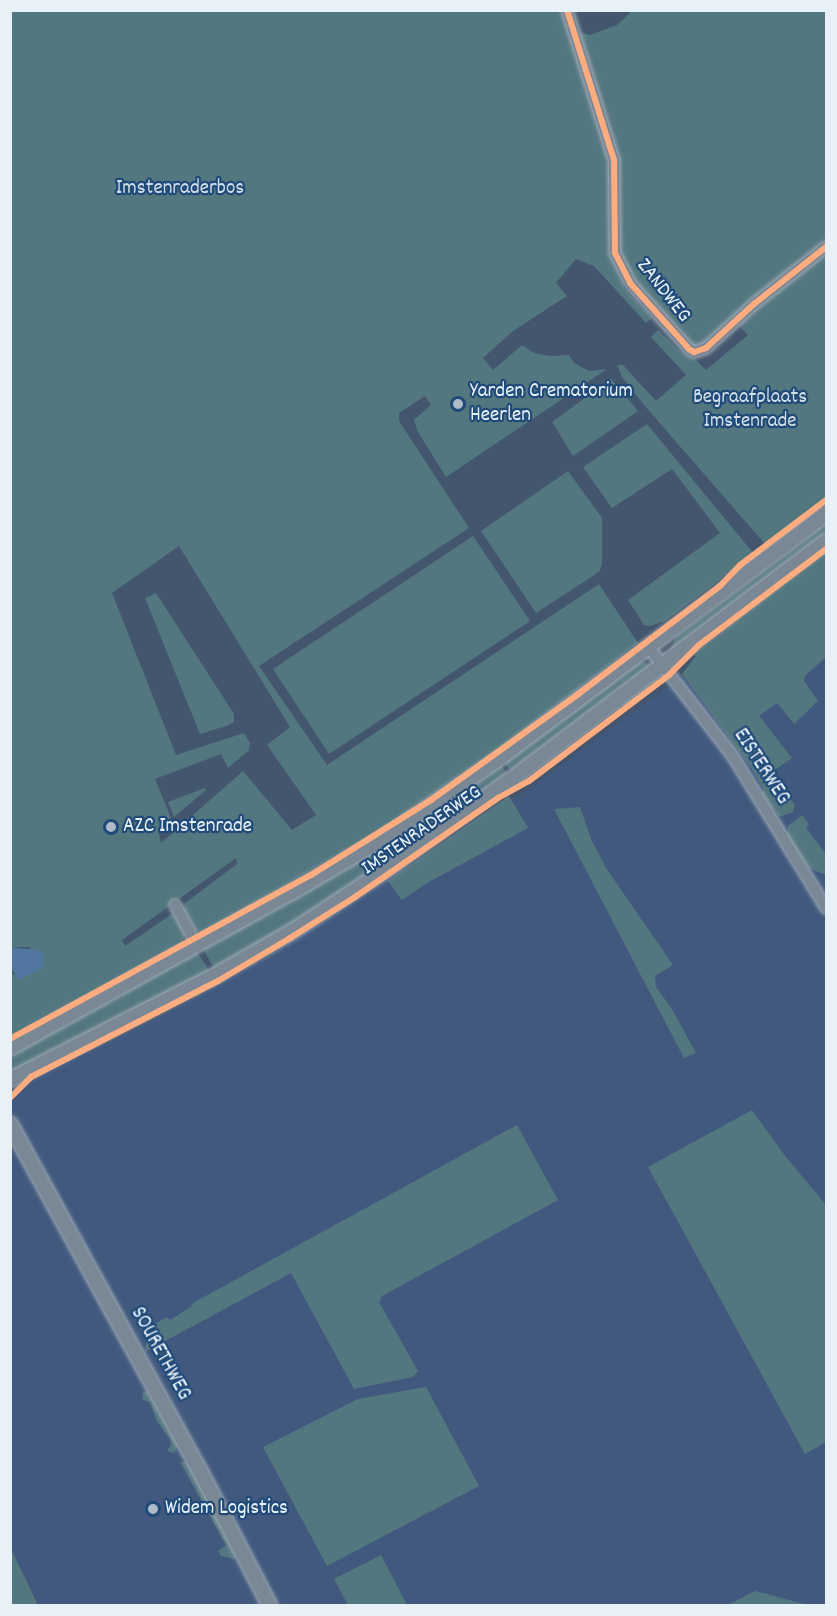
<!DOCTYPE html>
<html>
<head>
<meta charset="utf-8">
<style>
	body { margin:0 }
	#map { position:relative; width:837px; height:1616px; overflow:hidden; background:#44566d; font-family:Dekko,sans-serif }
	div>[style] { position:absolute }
	.built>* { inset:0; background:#41597e }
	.green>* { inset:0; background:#53777f }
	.water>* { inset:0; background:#5177a1 }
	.roads { filter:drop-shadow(0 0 2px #a1abb7) drop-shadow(0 0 2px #a1abb7) }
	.minor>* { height:10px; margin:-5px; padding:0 5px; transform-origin:5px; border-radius:5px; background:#7a8795 }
	.tertiary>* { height:14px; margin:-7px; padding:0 7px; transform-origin:7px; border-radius:7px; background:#7a8795 }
	.cycleway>* { height:6px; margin:-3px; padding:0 3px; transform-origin:3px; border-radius:3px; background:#ffac80 }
	.dots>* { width:16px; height:16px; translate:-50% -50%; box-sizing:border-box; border:3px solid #1f4a7a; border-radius:50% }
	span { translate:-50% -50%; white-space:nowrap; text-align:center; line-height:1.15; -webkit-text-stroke:4.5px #1f4a7a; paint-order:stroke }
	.park-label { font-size:21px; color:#d2dfe6 }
	.street-label { font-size:21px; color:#e8f1f8 }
	.poi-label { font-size:21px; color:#e8f1f8 }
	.left { translate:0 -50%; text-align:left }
	.frame { position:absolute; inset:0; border:12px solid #e8f1f8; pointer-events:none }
</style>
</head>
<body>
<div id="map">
	<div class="built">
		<div style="clip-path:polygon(826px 569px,826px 1605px,38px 1605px,11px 1549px,11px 1094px,38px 1076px,144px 1025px,265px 958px,524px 793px)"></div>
	</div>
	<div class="green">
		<div style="clip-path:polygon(evenodd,571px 10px,578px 32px,590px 35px,617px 25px,632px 11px,826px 11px,826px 244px,706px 346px,690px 347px,678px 340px,613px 252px,624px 288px,652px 318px,646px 323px,594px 266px,576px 259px,556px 283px,567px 296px,513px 331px,483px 358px,493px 370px,522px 345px,534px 353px,550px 356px,569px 355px,574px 363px,589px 371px,607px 369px,446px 477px,418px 432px,414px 420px,431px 405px,425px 396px,399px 413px,399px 421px,469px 528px,259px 666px,327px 765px,599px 584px,638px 643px,501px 748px,391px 823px,210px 930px,202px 932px,195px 930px,183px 909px,185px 903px,237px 864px,236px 858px,122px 940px,125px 946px,172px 914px,176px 916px,185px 934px,182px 944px,11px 1036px,11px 968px,13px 975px,35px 973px,30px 947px,11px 947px,11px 11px,571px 10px,179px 546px,290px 727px,267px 745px,316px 815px,292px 830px,243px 771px,161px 843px,158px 831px,171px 818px,155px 779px,221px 754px,228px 768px,249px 750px,250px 743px,244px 733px,176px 755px,112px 593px,179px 546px)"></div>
		<div style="clip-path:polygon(826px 250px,826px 498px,765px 544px,644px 405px,622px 377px,617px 365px,623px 365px,656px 401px,686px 375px,651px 337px,658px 330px,682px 353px,695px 359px,706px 370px,748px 335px,737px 324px)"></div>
		<div style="clip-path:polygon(611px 379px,638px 411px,573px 456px,552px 422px)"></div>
		<div style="clip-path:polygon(647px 424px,754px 554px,665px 621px,650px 626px,644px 625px,628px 600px,720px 533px,672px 469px,612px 508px,583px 467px)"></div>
		<div style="clip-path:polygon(568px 471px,602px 518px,602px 565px,599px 572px,536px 613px,481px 531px)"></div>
		<div style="clip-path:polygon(826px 520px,826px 537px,668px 653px,677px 636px,805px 540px)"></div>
		<div style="clip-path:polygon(473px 536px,530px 621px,329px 754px,273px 669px)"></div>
		<div style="clip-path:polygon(826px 552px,826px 657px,805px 676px,804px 681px,818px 701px,794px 724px,777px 703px,759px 716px,792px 758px,769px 774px,784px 797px,788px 795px,795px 805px,793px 812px,779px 817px,762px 794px,763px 788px,752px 769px,682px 674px,696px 656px,693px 654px)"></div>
		<div style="clip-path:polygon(156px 593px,234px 714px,234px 722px,226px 726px,200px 734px,145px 598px)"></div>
		<div style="clip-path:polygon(644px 662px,652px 665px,513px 774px,504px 761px,637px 663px)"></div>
		<div style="clip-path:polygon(653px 678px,660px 680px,623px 708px,623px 702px)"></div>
		<div style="clip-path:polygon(500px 763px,509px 777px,405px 850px,397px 847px,395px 838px)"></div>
		<div style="clip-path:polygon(205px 788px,206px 790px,174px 817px,168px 802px)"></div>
		<div style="clip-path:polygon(509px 796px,528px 828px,427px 883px,402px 900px,388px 881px)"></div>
		<div style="clip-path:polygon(580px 807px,591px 839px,606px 868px,673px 965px,655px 976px,656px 987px,672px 1009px,696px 1053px,684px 1058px,554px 809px)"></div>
		<div style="clip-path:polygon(802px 815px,809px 824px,806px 828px,826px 854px,826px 875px,806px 867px,787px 835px,788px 826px)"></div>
		<div style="clip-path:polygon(370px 853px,379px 858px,379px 870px,216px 972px,202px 947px)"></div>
		<div style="clip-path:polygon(196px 950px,211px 974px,11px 1077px,11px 1054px,113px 999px,149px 975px)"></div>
		<div style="clip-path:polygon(752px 1110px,785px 1156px,826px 1205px,826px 1442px,805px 1454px,648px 1167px)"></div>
		<div style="clip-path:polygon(517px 1125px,558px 1200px,382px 1296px,379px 1302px,418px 1371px,413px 1377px,354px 1389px,291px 1273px,145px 1352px,149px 1327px,167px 1317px,170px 1320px,192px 1306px,191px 1304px)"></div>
		<div style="clip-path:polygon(426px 1387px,479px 1486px,327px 1566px,263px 1447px,358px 1399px)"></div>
		<div style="clip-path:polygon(147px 1391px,178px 1445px,174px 1453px,167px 1451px,171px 1444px,170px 1439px,156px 1420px,150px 1402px,143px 1400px,142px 1393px)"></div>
		<div style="clip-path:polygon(180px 1462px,185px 1462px,190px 1467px,236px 1553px,234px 1559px,221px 1556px,218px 1551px,226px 1545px)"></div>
		<div style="clip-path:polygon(10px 1549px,11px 1549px,38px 1605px,11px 1605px)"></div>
		<div style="clip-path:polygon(381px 1555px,407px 1605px,348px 1605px,334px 1579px)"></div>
		<div style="clip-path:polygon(755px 1591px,808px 1605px,728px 1605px)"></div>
	</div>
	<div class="water">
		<div style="clip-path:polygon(10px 947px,38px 950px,44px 954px,43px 968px,19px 980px,11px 968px)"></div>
	</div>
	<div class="roads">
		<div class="minor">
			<div style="left:567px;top:10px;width:157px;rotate:72.6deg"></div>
			<div style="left:614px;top:160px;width:93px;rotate:89.4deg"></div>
			<div style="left:615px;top:253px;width:34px;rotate:63deg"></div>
			<div style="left:630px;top:283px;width:89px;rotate:48.2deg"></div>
			<div style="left:689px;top:349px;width:6px;rotate:31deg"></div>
			<div style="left:694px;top:352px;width:13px;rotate:-18deg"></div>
			<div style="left:706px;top:348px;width:65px;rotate:-42.5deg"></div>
			<div style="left:754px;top:304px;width:92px;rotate:-38.4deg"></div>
			<div style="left:649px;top:648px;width:135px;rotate:52.2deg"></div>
			<div style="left:732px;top:755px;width:180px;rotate:58.4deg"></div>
			<div style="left:175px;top:905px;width:46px;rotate:61.2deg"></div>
		</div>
		<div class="tertiary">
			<div style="left:10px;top:1048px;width:322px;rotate:-29deg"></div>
			<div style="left:292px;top:892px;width:103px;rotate:-30.3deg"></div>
			<div style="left:381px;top:840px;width:145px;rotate:-34.6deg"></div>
			<div style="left:500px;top:758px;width:407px;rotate:-36.8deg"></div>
			<div style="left:10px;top:1080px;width:229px;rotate:-27deg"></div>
			<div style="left:214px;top:976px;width:91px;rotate:-29.7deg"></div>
			<div style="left:293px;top:931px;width:123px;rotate:-33.4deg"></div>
			<div style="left:396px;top:863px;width:145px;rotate:-36deg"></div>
			<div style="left:513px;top:778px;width:393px;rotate:-37.1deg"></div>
			<div style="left:10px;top:1124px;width:396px;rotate:61.3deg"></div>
			<div style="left:200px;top:1471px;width:152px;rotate:62.6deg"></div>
		</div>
	</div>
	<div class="cycleway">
		<div style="left:567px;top:10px;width:157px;rotate:72.6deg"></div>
		<div style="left:614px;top:160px;width:93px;rotate:89.4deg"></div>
		<div style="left:615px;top:253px;width:34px;rotate:63deg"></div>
		<div style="left:630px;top:283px;width:89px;rotate:48.2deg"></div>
		<div style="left:689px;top:349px;width:6px;rotate:31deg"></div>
		<div style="left:694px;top:352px;width:13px;rotate:-18deg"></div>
		<div style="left:706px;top:348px;width:65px;rotate:-42.5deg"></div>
		<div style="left:754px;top:304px;width:92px;rotate:-38.4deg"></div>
		<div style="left:10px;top:1039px;width:343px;rotate:-28.6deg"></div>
		<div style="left:311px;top:875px;width:142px;rotate:-32deg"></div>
		<div style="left:431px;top:800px;width:180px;rotate:-35.7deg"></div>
		<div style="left:577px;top:695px;width:180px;rotate:-37.3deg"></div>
		<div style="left:720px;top:586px;width:29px;rotate:-46deg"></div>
		<div style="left:740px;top:565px;width:108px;rotate:-37.1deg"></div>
		<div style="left:10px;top:1098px;width:30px;rotate:-45deg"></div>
		<div style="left:31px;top:1077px;width:210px;rotate:-27.2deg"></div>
		<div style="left:218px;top:981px;width:84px;rotate:-30.8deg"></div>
		<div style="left:290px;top:938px;width:77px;rotate:-32.2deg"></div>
		<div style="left:355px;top:897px;width:174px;rotate:-34.7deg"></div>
		<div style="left:498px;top:798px;width:35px;rotate:-29deg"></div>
		<div style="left:529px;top:781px;width:176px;rotate:-37.1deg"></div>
		<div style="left:669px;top:675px;width:42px;rotate:-45deg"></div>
		<div style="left:699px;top:645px;width:159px;rotate:-37.1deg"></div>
	</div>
	<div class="dots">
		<div style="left:458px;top:404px;background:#afbbc7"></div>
		<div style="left:111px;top:827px;background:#afbbc7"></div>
		<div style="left:153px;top:1509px;background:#afbbc7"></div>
	</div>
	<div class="park-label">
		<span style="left:180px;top:189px">Imstenraderbos</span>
		<span style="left:750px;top:410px">Begraafplaats<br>Imstenrade</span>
	</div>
	<div class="street-label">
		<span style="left:663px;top:291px;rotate:52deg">ZANDWEG</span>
		<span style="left:761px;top:767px;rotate:57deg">EISTERWEG</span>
		<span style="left:422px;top:831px;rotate:-35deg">IMSTENRADERWEG</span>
		<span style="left:160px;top:1354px;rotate:61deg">SOURETHWEG</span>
	</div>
	<div class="poi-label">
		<span class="left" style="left:470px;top:404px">Yarden Crematorium<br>Heerlen</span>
		<span class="left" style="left:123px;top:827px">AZC Imstenrade</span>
		<span class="left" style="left:165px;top:1509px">Widem Logistics</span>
	</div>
	<div class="frame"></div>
</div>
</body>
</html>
